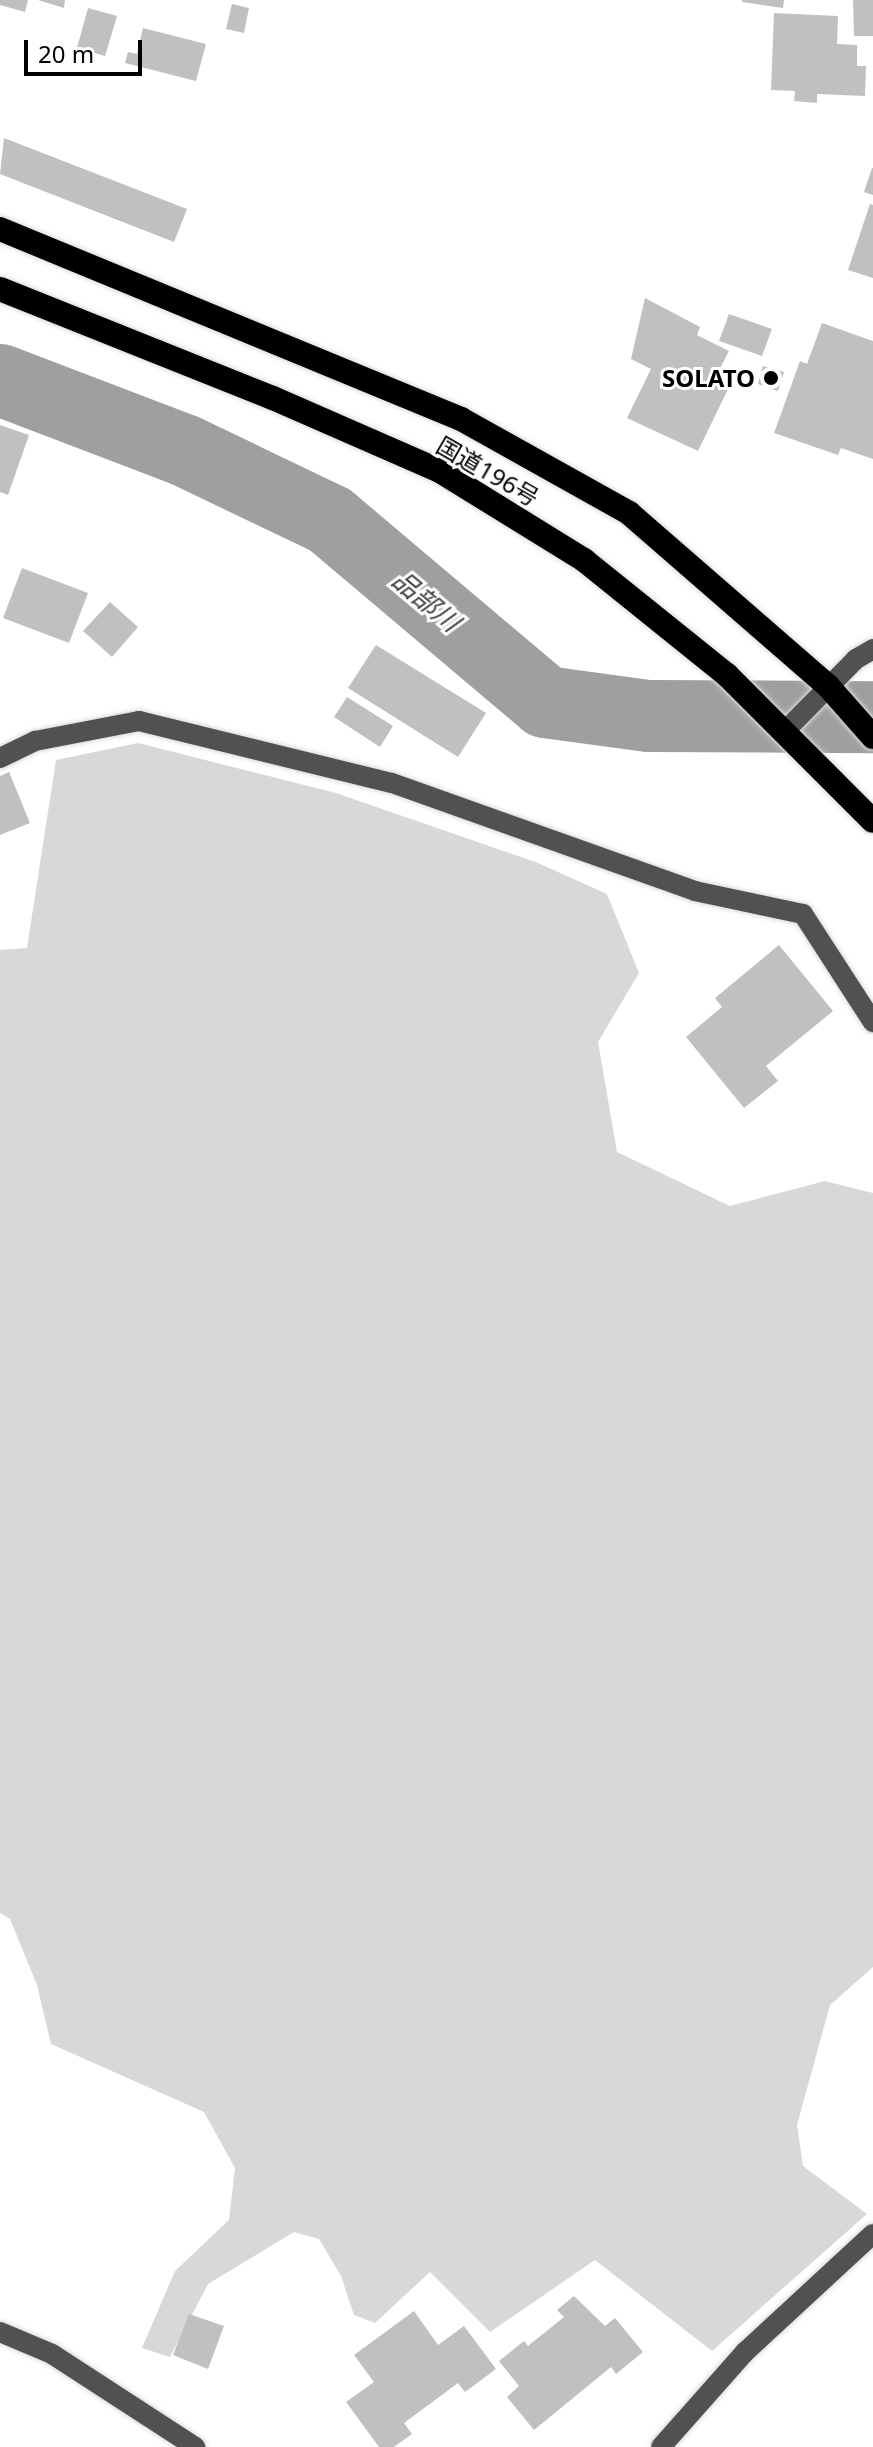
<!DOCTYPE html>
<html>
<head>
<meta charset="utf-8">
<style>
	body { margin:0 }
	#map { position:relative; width:873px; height:2447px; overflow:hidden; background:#fff; font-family:"Noto Sans","Noto Sans JP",sans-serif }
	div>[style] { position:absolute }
	.green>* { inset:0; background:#d8d8d8 }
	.river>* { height:72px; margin:-36px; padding:0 36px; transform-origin:36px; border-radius:36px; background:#9f9f9f }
	.building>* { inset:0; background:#c0c0c0 }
	.roads { filter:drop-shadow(0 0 2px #dbdbdb) drop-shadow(0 0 2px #dbdbdb) }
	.minor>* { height:20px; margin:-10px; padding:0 10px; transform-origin:10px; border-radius:10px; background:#515151 }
	.highway>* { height:24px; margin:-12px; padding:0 12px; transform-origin:12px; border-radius:12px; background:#000 }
	.dots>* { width:22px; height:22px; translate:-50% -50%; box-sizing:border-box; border:4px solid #fff; border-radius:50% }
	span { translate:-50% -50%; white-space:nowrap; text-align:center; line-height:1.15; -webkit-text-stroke:6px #fff; paint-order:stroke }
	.poi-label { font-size:24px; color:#000; font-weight:700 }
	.right { translate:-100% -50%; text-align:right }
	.street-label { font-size:24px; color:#000 }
	.water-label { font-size:26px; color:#404040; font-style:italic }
	.scale { position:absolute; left:24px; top:40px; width:118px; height:36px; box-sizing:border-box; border:4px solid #000; border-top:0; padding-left:10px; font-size:24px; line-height:28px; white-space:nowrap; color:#000; -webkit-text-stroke:6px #fff; paint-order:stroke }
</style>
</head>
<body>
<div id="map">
	<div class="green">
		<div style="clip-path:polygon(138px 743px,336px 793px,538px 863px,607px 894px,639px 973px,598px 1042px,617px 1152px,730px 1206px,825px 1181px,873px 1193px,873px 1967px,830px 2005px,797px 2125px,803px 2166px,867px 2214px,712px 2351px,595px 2260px,490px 2332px,430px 2272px,375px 2323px,354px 2315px,341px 2276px,319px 2239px,294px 2232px,208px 2284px,170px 2357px,142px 2348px,175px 2271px,229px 2220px,235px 2168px,204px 2112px,51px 2044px,37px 1985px,10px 1919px,0 1913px,0 950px,27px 948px,56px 760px)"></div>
	</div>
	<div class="river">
		<div style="left:0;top:380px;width:199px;rotate:20.9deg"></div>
		<div style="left:186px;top:451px;width:160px;rotate:25.6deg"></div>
		<div style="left:330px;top:520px;width:282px;rotate:40.2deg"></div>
		<div style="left:545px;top:702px;width:105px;rotate:7.7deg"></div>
		<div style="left:649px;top:716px;width:224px;rotate:0.3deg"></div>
	</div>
	<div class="building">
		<div style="clip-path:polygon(0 0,28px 0,25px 12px,0 5px)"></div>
		<div style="clip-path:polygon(38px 0,65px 0,64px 8px)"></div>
		<div style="clip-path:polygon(742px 0,784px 0,783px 8px,742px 2px)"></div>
		<div style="clip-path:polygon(853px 0,873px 0,873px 36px,854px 36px)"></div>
		<div style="clip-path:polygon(232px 4px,249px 8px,244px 33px,226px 29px)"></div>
		<div style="clip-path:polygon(88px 8px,117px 16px,105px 56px,77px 48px)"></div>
		<div style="clip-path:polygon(774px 13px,838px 16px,837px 44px,857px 45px,857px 66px,866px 66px,865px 96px,817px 94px,817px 103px,794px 101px,795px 91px,771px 90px)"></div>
		<div style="clip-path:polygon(143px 28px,206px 44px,196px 81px,125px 63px,128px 52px,137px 54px)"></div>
		<div style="clip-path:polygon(4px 138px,187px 209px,174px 242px,0 174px)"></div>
		<div style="clip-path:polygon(872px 168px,873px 168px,873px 195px,864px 192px)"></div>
		<div style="clip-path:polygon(870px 204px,873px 205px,873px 278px,848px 270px)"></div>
		<div style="clip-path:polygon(645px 298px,700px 327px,697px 335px,729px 351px,713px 382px,728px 389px,698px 451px,627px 418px,651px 369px,631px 359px)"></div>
		<div style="clip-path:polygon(729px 314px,772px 329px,762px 356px,719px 341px)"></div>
		<div style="clip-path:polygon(822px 323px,873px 341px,873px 459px,841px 448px,838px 455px,774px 433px,800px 361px,807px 364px)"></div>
		<div style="clip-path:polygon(763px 366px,784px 372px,778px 391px,758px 384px)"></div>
		<div style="clip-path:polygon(0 425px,29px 435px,8px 495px,0 492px)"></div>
		<div style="clip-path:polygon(22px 568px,88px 593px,69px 643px,3px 618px)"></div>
		<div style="clip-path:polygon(110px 602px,138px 627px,112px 657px,83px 631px)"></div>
		<div style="clip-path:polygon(376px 645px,486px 713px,458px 757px,348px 688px)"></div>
		<div style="clip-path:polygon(347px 697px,393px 726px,380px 747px,334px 717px)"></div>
		<div style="clip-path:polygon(9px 772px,30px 823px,0 835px,0 776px)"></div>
		<div style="clip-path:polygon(779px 945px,833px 1011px,766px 1066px,778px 1081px,744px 1108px,686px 1037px,722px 1007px,715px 998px)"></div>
		<div style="clip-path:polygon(574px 2296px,605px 2326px,615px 2318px,643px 2352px,616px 2374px,611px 2367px,534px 2430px,507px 2397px,519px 2386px,499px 2361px,524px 2341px,528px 2346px,564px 2317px,557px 2310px)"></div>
		<div style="clip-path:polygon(414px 2311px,438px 2345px,464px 2326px,496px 2369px,465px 2392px,458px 2383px,404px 2423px,412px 2434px,394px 2447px,379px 2447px,346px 2402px,374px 2382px,354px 2355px)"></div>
		<div style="clip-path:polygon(189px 2314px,224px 2326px,208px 2369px,173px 2355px)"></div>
	</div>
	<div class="roads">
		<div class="minor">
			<div style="left:783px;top:733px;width:104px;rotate:-45.4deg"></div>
			<div style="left:856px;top:659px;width:20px;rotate:-30deg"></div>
			<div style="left:0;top:758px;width:39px;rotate:-26deg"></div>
			<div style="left:35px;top:741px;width:106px;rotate:-10.9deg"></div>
			<div style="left:139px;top:721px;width:260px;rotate:13.8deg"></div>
			<div style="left:392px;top:783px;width:322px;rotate:19.6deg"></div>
			<div style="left:695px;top:891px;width:110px;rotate:12deg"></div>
			<div style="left:803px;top:914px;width:129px;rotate:57.1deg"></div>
			<div style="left:0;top:2332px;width:56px;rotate:22.9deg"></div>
			<div style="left:52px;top:2354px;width:171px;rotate:33deg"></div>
			<div style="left:661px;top:2447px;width:127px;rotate:-48.5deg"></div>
			<div style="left:745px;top:2352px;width:174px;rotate:-42.7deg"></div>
		</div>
		<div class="highway">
			<div style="left:0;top:229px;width:499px;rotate:22.4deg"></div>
			<div style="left:461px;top:419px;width:193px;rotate:29.2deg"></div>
			<div style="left:629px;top:513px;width:264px;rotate:41deg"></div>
			<div style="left:828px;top:686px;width:68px;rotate:48.6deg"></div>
			<div style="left:0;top:289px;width:294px;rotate:21.8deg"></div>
			<div style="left:273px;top:398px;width:182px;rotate:23.6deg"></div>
			<div style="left:440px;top:471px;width:169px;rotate:31.7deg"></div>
			<div style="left:584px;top:560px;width:184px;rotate:38.8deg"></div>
			<div style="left:727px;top:675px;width:206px;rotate:45deg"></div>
		</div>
	</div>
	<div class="dots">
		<div style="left:771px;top:378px;background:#000"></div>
	</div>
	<div class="poi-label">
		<span class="right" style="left:755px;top:378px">SOLATO</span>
	</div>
	<div class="street-label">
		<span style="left:488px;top:471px;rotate:30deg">国道196号</span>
	</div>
	<div class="water-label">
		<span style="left:426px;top:601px;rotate:40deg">品部川</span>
	</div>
	<div class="scale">20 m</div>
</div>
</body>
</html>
